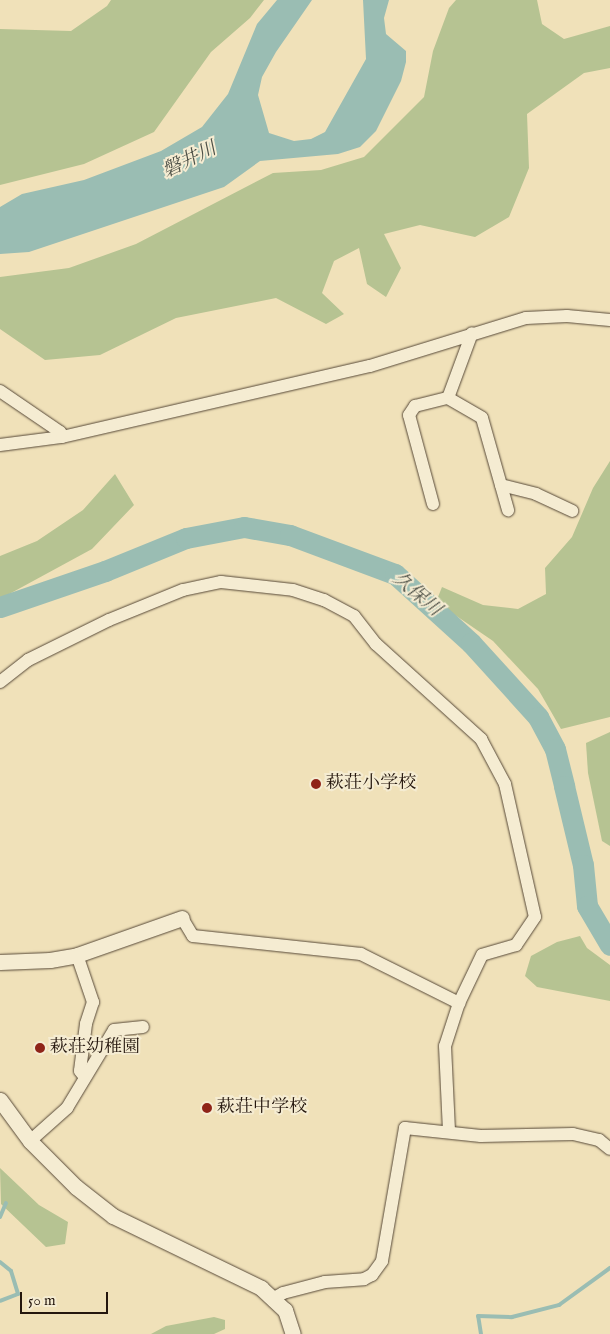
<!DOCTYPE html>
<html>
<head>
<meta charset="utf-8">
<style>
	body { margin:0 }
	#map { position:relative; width:610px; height:1334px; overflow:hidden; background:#f0e1b9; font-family:"IM FELL English","Noto Serif JP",serif }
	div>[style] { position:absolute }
	.green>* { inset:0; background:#b6c392 }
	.water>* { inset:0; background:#9abdb3 }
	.stream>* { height:4px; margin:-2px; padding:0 2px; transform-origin:2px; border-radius:2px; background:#9abdb3 }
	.river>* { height:21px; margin:-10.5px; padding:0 10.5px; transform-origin:10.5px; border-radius:10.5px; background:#9abdb3 }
	.roads { filter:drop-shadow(0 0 1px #574938) drop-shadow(0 0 1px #574938) }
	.minor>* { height:12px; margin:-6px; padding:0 6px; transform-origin:6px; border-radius:6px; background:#f5ecd2 }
	.tertiary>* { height:15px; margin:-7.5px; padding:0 7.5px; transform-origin:7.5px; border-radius:7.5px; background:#f5ecd2 }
	.dots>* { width:14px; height:14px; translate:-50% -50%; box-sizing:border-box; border:2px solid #f5ecd2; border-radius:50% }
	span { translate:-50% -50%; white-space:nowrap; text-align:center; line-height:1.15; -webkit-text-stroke:4px #f5ecd2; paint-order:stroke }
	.poi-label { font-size:18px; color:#24160d }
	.left { translate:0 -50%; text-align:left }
	.water-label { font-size:19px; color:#4d5047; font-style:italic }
	.scale { position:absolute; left:20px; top:1292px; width:88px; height:22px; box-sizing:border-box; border:2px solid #24160d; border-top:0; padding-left:6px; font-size:15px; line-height:18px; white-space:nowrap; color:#24160d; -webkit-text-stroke:4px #f5ecd2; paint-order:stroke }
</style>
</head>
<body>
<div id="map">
	<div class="green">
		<div style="clip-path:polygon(111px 0,264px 0,250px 18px,211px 52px,154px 132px,84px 164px,0 185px,0 29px,71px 31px,107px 6px)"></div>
		<div style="clip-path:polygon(456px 0,537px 0,542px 24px,564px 39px,610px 26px,610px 68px,584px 73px,527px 114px,529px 168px,509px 217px,475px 237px,420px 225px,384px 234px,401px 268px,386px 297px,367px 284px,359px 248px,334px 261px,322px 293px,344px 314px,326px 324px,276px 298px,176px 318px,100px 355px,45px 360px,0 329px,0 277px,69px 268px,136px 244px,273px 173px,321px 170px,364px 157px,424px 97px,433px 51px,449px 8px)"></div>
		<div style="clip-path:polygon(610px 461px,610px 717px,561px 729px,538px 689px,493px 641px,436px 602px,442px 587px,483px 605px,518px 609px,546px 594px,545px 568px,572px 537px,593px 488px)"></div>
		<div style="clip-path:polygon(115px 474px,134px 505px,92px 549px,0 599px,0 556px,37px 541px,83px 510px)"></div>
		<div style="clip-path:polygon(610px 732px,610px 846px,602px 841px,588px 773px,586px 743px)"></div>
		<div style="clip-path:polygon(580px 936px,587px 948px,610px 965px,610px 1001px,537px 987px,525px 976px,531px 956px,557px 942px)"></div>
		<div style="clip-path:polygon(0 1168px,39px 1205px,68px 1222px,65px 1244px,46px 1247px,1px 1204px)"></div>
		<div style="clip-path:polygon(214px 1317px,225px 1320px,225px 1329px,214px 1334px,151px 1334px,166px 1326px)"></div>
	</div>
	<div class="water">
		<div style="clip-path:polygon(277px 0,312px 0,276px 52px,262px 77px,258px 95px,269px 133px,294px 141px,311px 139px,325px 132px,366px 59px,363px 0,389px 0,384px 18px,386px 34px,406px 51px,406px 62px,401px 81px,376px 131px,360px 147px,338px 154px,260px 161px,224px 187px,29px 252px,0 254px,0 207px,22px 194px,84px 180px,161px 151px,202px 127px,228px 94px,257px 24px)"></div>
	</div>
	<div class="stream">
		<div style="left:0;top:1217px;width:15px;rotate:-67deg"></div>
		<div style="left:0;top:1262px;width:14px;rotate:39deg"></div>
		<div style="left:11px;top:1271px;width:24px;rotate:73deg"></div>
		<div style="left:18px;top:1294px;width:19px;rotate:159deg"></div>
		<div style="left:481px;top:1334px;width:18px;rotate:-99deg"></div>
		<div style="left:478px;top:1316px;width:34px;rotate:2deg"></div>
		<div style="left:512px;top:1317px;width:49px;rotate:-14.3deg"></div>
		<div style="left:559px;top:1305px;width:63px;rotate:-36deg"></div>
	</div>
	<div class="river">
		<div style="left:0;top:607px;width:111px;rotate:-18.9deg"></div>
		<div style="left:105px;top:571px;width:87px;rotate:-22.2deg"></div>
		<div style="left:186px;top:538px;width:59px;rotate:-10.7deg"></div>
		<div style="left:244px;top:527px;width:47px;rotate:9.9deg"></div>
		<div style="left:290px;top:535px;width:112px;rotate:20.4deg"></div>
		<div style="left:395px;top:574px;width:103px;rotate:42.2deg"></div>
		<div style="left:471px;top:643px;width:100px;rotate:47.8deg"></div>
		<div style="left:538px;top:717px;width:36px;rotate:62deg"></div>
		<div style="left:555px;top:749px;width:38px;rotate:76deg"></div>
		<div style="left:564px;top:786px;width:81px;rotate:76.5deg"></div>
		<div style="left:583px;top:865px;width:41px;rotate:84.4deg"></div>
		<div style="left:587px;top:906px;width:45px;rotate:59.5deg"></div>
	</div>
	<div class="roads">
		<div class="minor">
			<div style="left:0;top:391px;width:73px;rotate:34.3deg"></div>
			<div style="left:60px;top:432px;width:5px;rotate:68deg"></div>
			<div style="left:448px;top:398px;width:39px;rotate:30deg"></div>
			<div style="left:482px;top:418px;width:96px;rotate:74.2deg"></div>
			<div style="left:0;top:445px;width:63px;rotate:-7.4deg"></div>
			<div style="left:62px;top:437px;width:316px;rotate:-13deg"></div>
			<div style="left:370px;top:366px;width:163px;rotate:-17.1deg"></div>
			<div style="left:526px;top:318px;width:41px;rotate:-2.8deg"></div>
			<div style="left:567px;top:316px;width:43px;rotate:5.3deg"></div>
			<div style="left:501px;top:485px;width:36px;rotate:14deg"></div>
			<div style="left:536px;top:494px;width:40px;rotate:25deg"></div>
			<div style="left:433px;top:504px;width:92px;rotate:-105.1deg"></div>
			<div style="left:409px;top:415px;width:11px;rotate:-56deg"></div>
			<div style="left:415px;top:406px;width:34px;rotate:-14deg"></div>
			<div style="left:448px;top:398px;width:69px;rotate:-69.7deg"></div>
			<div style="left:0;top:682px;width:36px;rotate:-38deg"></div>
			<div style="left:28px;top:660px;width:90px;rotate:-26.3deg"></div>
			<div style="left:109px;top:620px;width:80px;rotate:-22.1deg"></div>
			<div style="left:183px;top:590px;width:39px;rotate:-12deg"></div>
			<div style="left:221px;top:582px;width:72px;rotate:6.3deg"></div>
			<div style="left:293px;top:590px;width:33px;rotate:18deg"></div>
			<div style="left:324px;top:600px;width:34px;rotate:28deg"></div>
			<div style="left:354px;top:616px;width:36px;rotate:52deg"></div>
			<div style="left:376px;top:644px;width:142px;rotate:42.1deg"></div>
			<div style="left:481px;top:739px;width:51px;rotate:61.9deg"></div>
			<div style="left:505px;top:784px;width:136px;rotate:77.3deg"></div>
			<div style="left:535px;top:917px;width:34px;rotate:124deg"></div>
			<div style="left:516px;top:945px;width:35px;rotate:164deg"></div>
			<div style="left:482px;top:955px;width:53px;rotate:115.6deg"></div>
			<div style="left:459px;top:1003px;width:45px;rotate:108deg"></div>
			<div style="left:445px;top:1046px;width:86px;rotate:87.3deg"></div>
			<div style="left:182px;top:918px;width:21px;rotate:59deg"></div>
			<div style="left:193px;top:936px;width:169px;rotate:6.1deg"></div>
			<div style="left:361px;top:954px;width:110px;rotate:26.6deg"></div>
			<div style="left:77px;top:955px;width:50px;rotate:71.2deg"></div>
			<div style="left:93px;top:1002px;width:23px;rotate:108deg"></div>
			<div style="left:86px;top:1024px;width:47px;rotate:97.3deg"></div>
			<div style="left:80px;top:1071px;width:6px;rotate:51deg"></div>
			<div style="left:30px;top:1141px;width:50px;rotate:-41.7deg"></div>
			<div style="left:67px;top:1108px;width:91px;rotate:-58.9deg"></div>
			<div style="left:114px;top:1030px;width:29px;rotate:-6deg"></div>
			<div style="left:274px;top:1298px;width:10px;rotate:-29deg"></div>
			<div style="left:283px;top:1293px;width:43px;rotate:-14.7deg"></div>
			<div style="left:325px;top:1282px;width:39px;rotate:-4deg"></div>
			<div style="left:364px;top:1279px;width:9px;rotate:-27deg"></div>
			<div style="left:372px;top:1275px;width:17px;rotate:-54deg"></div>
			<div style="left:382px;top:1261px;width:135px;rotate:-80.2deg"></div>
			<div style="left:405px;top:1128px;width:76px;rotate:6deg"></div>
			<div style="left:481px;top:1136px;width:92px;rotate:-1.2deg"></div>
			<div style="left:573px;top:1134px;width:27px;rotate:13deg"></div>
			<div style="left:599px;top:1140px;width:14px;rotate:39deg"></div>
		</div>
		<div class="tertiary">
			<div style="left:0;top:962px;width:50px;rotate:-2.3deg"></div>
			<div style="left:50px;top:960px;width:27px;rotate:-10deg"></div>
			<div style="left:77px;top:955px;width:111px;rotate:-19.4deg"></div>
			<div style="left:0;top:1100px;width:51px;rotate:53.8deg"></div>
			<div style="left:30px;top:1141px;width:65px;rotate:45deg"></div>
			<div style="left:76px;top:1187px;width:47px;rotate:38.1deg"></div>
			<div style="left:113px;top:1216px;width:165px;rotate:25.9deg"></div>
			<div style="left:261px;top:1288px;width:33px;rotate:43deg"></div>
			<div style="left:285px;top:1310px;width:25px;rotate:72deg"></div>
		</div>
	</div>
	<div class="dots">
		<div style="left:316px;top:784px;background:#8f2418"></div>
		<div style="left:40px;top:1048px;background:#8f2418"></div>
		<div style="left:207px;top:1108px;background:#8f2418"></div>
	</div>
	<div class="poi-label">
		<span class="left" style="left:326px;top:784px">萩荘小学校</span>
		<span class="left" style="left:50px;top:1048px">萩荘幼稚園</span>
		<span class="left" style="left:217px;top:1108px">萩荘中学校</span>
	</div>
	<div class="water-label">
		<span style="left:190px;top:161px;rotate:-26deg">磐井川</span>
		<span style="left:416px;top:595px;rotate:40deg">久保川</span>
	</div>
	<div class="scale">50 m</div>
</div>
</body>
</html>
